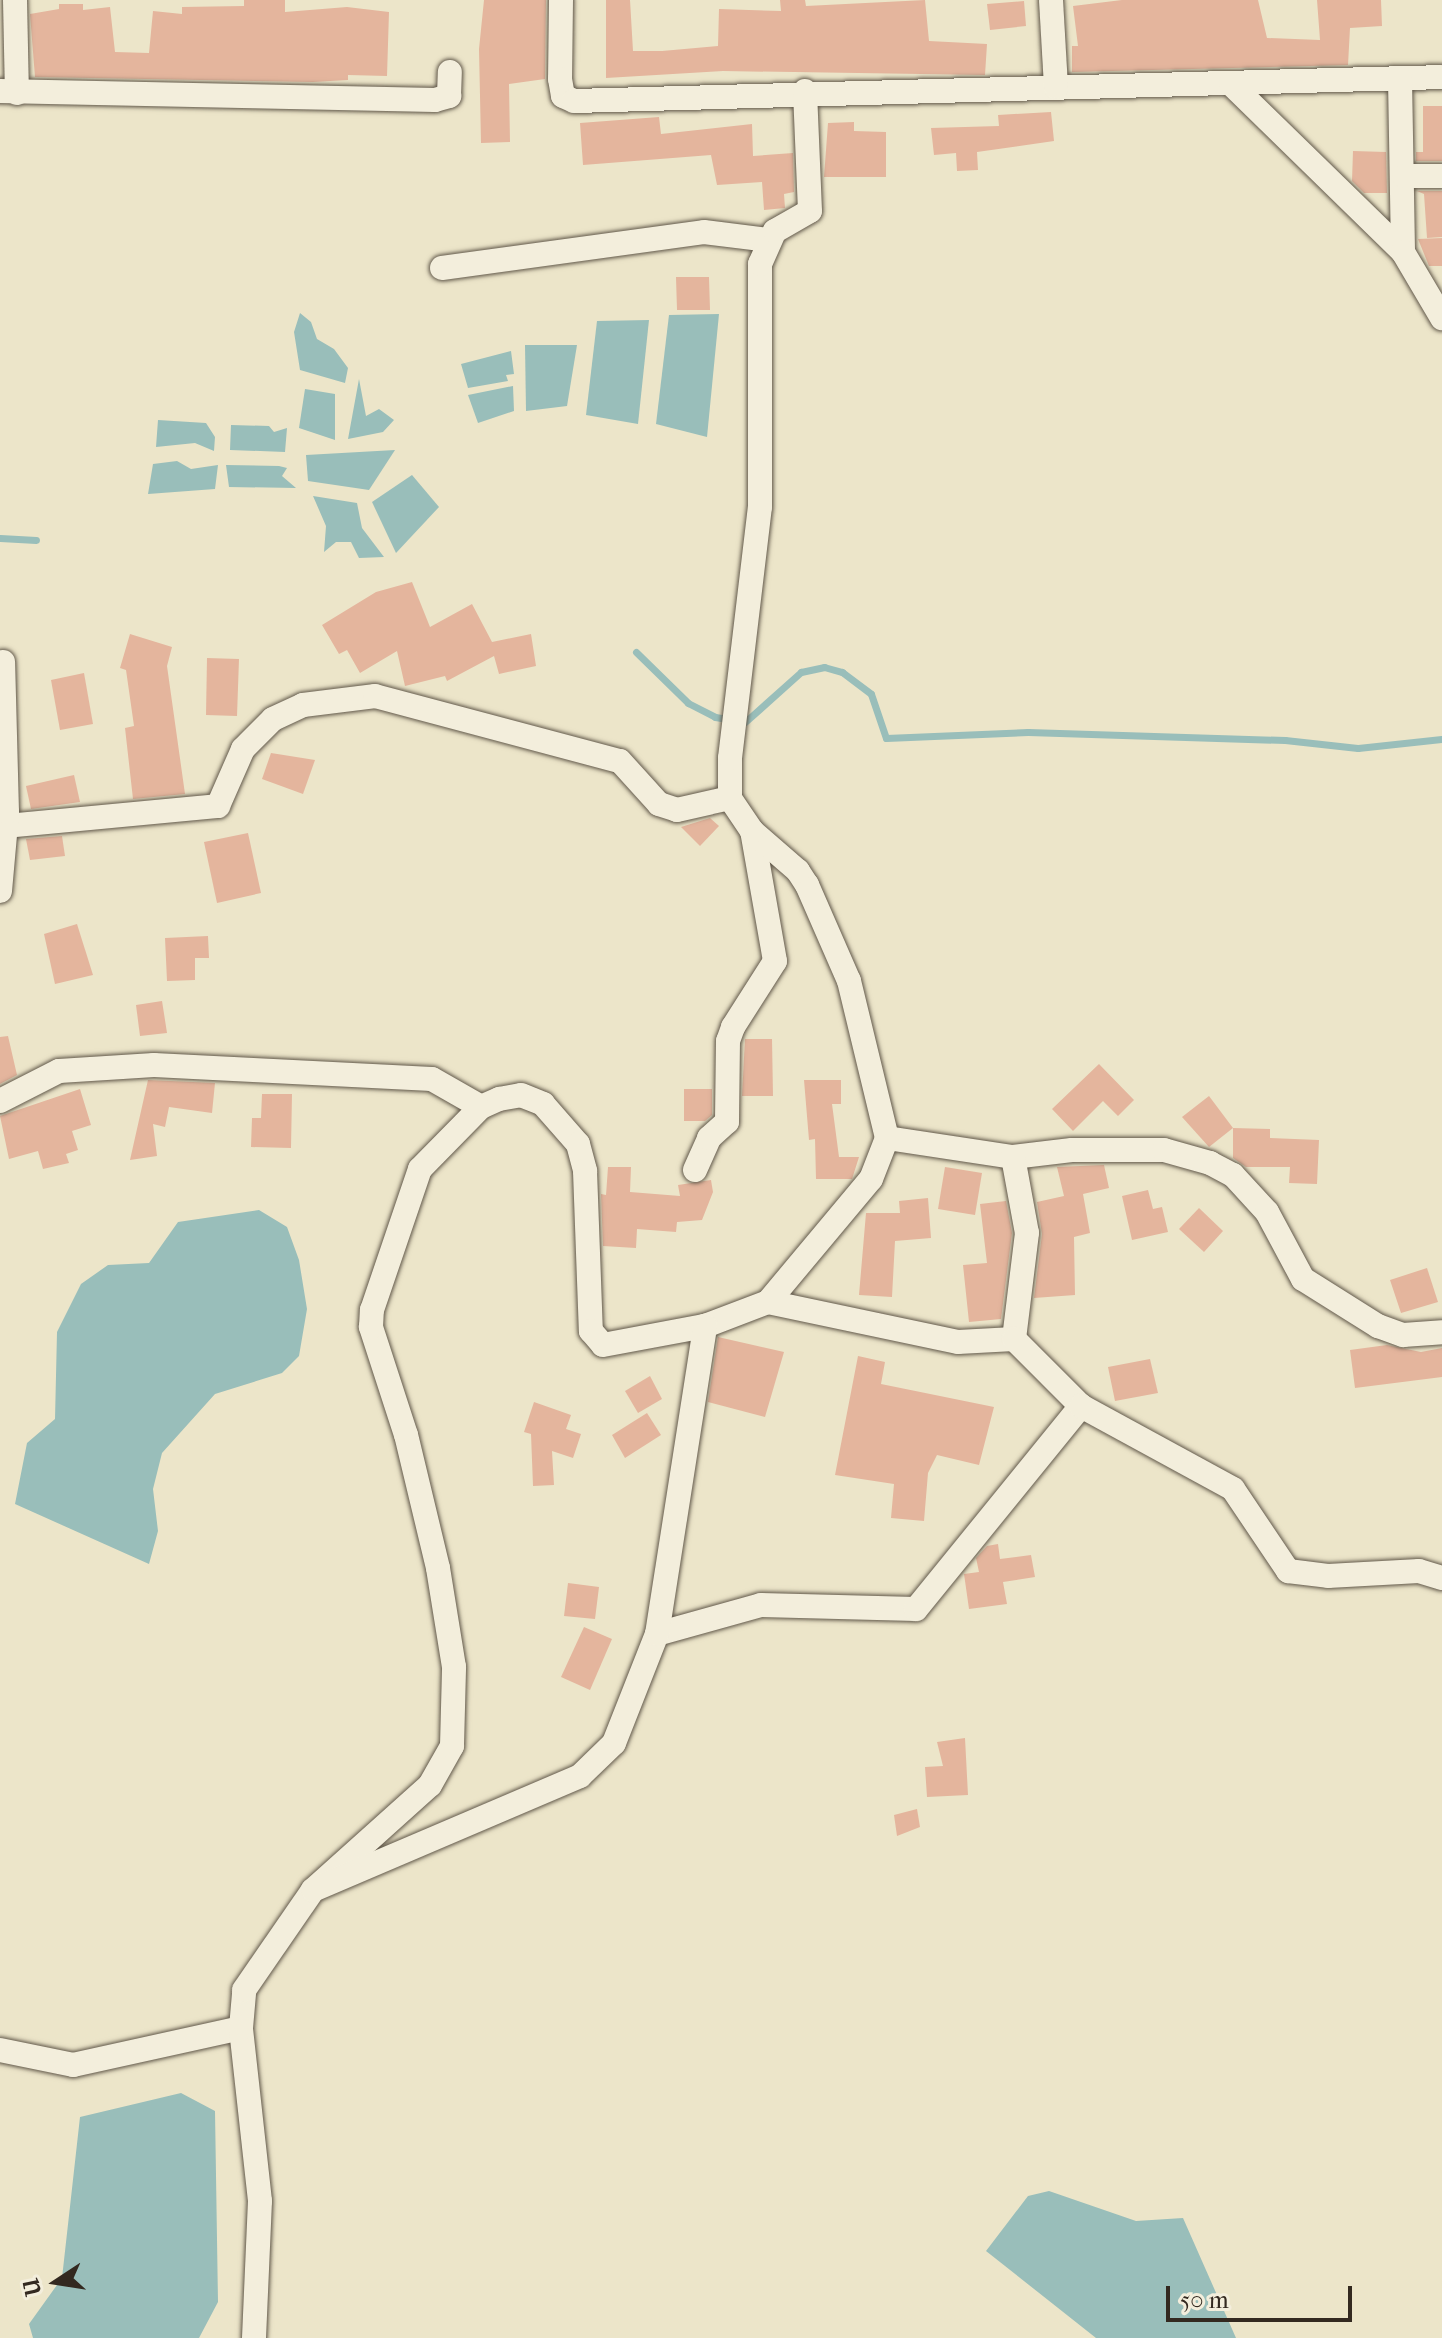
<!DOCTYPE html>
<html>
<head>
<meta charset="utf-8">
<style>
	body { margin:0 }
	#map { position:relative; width:1442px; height:2338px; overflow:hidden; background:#ece5c9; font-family:"IM FELL French Canon",serif }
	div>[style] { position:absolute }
	.water>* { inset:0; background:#99beba }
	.stream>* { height:7px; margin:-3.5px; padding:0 3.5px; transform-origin:3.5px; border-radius:3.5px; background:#99beba }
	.building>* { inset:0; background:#e4b59d }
	.roads { filter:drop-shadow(0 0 2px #61584a) drop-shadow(0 0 2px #61584a) }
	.minor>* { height:24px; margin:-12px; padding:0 12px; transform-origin:12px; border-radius:12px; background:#f3eedc }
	span { translate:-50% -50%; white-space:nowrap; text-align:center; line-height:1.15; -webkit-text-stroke:8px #f3eedc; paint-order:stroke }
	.north { position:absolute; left:16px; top:2242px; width:80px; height:80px; -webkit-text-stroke:6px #f3eedc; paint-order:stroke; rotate:258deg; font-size:22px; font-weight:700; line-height:32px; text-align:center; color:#332920 }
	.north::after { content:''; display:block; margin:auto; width:28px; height:36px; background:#332920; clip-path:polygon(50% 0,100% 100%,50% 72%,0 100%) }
	.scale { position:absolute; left:1166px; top:2286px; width:186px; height:36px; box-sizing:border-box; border:4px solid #332920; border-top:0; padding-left:10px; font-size:24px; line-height:28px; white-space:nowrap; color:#332920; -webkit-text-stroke:6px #f3eedc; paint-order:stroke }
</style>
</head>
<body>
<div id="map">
	<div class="water">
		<div style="clip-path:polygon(300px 313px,311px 322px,317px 339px,334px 349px,348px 368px,345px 383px,300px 370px,294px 332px)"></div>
		<div style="clip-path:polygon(719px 314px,707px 437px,656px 424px,669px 315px)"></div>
		<div style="clip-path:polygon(649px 320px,638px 424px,586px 415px,597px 321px)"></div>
		<div style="clip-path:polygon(525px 345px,577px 345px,567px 406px,526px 411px)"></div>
		<div style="clip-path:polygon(511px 351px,514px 374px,506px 375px,508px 381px,468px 388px,461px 364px)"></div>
		<div style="clip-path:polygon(359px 379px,366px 416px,379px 409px,394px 420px,383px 432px,348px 439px)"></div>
		<div style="clip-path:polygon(513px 386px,514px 411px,478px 423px,468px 395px)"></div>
		<div style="clip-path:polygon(305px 389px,335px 394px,335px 440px,299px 428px)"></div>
		<div style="clip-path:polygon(158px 420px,206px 423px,215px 437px,214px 451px,195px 443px,156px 447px)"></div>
		<div style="clip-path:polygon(231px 425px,269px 426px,274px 432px,287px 428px,285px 452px,230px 450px)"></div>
		<div style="clip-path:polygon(395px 450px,369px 490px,308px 481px,306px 455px)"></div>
		<div style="clip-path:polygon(177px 461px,191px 469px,218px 465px,215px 489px,148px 494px,153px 464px)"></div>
		<div style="clip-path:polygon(226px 465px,279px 466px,287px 468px,282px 476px,296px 488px,229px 487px)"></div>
		<div style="clip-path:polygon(412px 475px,439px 507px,396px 553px,372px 502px)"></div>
		<div style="clip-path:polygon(313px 496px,357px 503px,362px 528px,384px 557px,359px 558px,351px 542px,336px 542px,324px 552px,326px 526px)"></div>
		<div style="clip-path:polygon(259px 1210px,287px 1227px,299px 1260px,307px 1309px,299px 1356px,282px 1373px,215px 1394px,162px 1453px,153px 1489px,158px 1531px,149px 1564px,15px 1504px,27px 1443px,55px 1419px,57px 1332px,81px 1284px,108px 1265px,149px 1263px,178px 1222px)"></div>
		<div style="clip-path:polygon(181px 2093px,215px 2111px,218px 2302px,199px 2338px,33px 2338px,29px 2324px,62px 2278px,80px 2117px)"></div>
		<div style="clip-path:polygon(1049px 2191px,1136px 2221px,1183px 2218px,1236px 2338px,1096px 2338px,986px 2251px,1028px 2196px)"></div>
	</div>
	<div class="stream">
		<div style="left:0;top:538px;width:36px;rotate:3deg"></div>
		<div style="left:636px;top:652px;width:73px;rotate:44.4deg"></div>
		<div style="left:688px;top:703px;width:30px;rotate:27deg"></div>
		<div style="left:715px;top:717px;width:30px;rotate:9deg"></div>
		<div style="left:745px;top:722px;width:75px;rotate:-41.8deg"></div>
		<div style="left:801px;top:672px;width:24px;rotate:-12deg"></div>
		<div style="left:824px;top:667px;width:19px;rotate:16deg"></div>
		<div style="left:842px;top:672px;width:36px;rotate:37deg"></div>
		<div style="left:871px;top:694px;width:46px;rotate:71.2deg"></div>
		<div style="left:886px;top:738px;width:142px;rotate:-2.4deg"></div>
		<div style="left:1028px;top:732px;width:257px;rotate:1.8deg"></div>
		<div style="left:1285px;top:740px;width:73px;rotate:6.3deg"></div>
		<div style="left:1358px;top:748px;width:84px;rotate:-6.1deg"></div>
	</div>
	<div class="building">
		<div style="clip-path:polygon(244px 0,285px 0,285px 12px,347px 7px,389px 12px,387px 76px,348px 75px,348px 80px,313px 82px,35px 77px,30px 14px,59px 9px,59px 4px,83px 4px,83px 10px,110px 7px,115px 52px,149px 53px,153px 11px,182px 14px,182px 7px,244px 6px)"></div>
		<div style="clip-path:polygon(484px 0,546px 0,545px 79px,509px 84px,510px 142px,481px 143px,479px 49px)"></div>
		<div style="clip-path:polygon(606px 0,630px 0,633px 51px,662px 51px,718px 46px,719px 9px,781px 11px,780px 0,805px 0,806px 6px,925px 0,929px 41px,987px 44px,985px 75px,723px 71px,606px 78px)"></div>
		<div style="clip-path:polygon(1122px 0,1258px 0,1267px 38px,1320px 40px,1317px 0,1381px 0,1382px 26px,1350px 28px,1348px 65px,1072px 72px,1072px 46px,1078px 46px,1073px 6px)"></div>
		<div style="clip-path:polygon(1024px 1px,1026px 26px,990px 30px,987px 4px)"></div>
		<div style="clip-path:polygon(1423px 106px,1442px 106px,1442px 161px,1416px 161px,1416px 152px,1423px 152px)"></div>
		<div style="clip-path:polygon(1051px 112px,1054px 141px,977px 152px,978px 170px,957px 171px,956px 153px,934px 155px,931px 128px,999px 126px,998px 115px)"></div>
		<div style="clip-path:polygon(659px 117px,661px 134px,752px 124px,753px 156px,793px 153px,794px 192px,784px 194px,785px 208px,764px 210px,762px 182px,717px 185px,711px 155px,583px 165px,580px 123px)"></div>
		<div style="clip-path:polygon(854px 122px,854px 131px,886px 132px,886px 177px,824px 177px,828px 123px)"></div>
		<div style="clip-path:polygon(1353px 151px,1386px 152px,1387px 193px,1364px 193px,1352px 181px)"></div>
		<div style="clip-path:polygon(1417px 191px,1442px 191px,1442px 237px,1427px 238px,1424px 194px)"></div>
		<div style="clip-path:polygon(1442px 238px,1442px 266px,1429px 266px,1418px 239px)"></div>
		<div style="clip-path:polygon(676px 277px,709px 277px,710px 310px,677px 310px)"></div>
		<div style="clip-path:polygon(412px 582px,430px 627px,472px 604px,492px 642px,531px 634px,536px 666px,499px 674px,494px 656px,447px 681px,445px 676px,405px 686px,397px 651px,360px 673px,347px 650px,339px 654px,322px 625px,376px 592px)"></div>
		<div style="clip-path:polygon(130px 634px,172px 647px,167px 666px,185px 794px,133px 799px,125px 728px,134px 726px,126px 670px,120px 668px)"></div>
		<div style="clip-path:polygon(207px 658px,239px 659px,237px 716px,206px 715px)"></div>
		<div style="clip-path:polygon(84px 673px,93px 724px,60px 730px,51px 680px)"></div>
		<div style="clip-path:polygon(271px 753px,315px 760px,303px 794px,262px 779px)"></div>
		<div style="clip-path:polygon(74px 775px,80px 802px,31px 809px,26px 786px)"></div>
		<div style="clip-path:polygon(710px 818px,719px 826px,700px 846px,681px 827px)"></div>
		<div style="clip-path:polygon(248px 833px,261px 893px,217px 903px,204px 842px)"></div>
		<div style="clip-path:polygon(62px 836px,65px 856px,30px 860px,26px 839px)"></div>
		<div style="clip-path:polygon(77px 924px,93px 975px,55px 984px,44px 934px)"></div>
		<div style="clip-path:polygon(208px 936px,209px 958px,195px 958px,195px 980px,167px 981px,165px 938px)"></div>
		<div style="clip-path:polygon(162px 1001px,167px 1033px,140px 1036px,136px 1005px)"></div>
		<div style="clip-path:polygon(8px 1036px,17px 1075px,0 1084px,0 1037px)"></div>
		<div style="clip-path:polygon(745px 1039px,772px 1039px,773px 1096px,742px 1096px)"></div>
		<div style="clip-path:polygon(1099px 1064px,1134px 1100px,1118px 1116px,1103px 1101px,1073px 1131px,1052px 1109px)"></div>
		<div style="clip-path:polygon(148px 1080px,215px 1083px,212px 1113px,169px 1107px,165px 1127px,153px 1124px,157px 1156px,130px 1160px)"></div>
		<div style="clip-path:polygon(804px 1080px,841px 1080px,841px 1104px,832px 1104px,839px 1157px,859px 1157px,852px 1179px,816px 1179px,815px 1139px,809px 1140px)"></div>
		<div style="clip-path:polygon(80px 1089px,91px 1125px,72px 1131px,78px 1150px,66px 1154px,69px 1163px,43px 1169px,38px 1151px,9px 1159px,0 1116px)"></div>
		<div style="clip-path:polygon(684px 1089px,712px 1089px,712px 1115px,705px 1121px,684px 1121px)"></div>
		<div style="clip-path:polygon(262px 1094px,292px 1094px,291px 1148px,251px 1147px,252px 1118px,261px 1118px)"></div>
		<div style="clip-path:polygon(1209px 1096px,1233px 1128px,1209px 1147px,1182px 1117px)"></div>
		<div style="clip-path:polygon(1233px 1128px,1270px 1129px,1270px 1138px,1319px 1140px,1317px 1184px,1289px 1183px,1290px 1167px,1246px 1167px,1233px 1158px)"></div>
		<div style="clip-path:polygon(1104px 1165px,1109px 1188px,1083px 1194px,1090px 1233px,1074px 1237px,1075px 1295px,1034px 1298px,1042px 1234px,1037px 1202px,1064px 1196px,1057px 1167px)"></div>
		<div style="clip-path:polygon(608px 1167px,631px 1167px,630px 1192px,680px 1196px,678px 1185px,711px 1180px,713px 1192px,702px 1220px,677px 1222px,676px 1232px,637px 1229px,636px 1248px,603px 1246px,601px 1194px,606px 1195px)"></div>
		<div style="clip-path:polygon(945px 1167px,982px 1173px,975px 1215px,938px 1209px)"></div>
		<div style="clip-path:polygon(1148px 1190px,1153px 1209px,1162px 1207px,1168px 1232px,1132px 1240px,1122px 1196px)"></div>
		<div style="clip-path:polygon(928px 1198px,931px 1238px,895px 1241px,892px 1297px,859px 1295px,866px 1213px,900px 1213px,899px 1201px)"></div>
		<div style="clip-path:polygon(1006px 1201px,1012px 1233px,1001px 1319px,969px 1322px,963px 1265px,987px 1263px,980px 1204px)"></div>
		<div style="clip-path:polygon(1199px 1208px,1223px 1231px,1204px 1252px,1179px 1229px)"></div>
		<div style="clip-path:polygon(1427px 1268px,1438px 1302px,1401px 1313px,1390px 1280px)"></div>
		<div style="clip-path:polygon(718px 1337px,784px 1352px,765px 1417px,708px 1402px)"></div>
		<div style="clip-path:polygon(1387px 1345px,1421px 1352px,1442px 1348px,1442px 1377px,1355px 1388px,1350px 1350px)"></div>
		<div style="clip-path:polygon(858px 1356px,885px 1362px,881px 1384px,994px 1407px,979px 1465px,937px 1455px,928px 1473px,924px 1521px,891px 1518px,894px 1484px,835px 1475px)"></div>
		<div style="clip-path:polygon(1150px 1359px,1158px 1393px,1115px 1401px,1108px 1367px)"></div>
		<div style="clip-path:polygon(650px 1376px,662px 1399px,638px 1413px,625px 1391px)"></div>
		<div style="clip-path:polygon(534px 1402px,571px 1415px,566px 1429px,581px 1434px,573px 1458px,552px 1451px,554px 1485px,533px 1486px,531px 1434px,524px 1432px)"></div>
		<div style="clip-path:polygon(647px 1413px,661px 1435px,625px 1458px,612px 1435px)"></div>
		<div style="clip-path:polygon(998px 1544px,1000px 1559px,1031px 1555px,1035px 1577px,1003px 1582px,1007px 1604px,969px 1609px,964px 1574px,979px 1572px,976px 1558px,987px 1546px)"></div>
		<div style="clip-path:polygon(568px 1583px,599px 1587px,595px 1619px,564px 1616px)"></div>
		<div style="clip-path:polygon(584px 1627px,612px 1639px,590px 1690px,561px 1677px)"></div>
		<div style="clip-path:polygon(965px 1738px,968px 1795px,927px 1797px,925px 1767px,943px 1766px,937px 1742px)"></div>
		<div style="clip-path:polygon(917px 1809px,920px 1827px,897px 1836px,894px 1815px)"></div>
	</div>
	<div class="roads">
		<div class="minor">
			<div style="left:15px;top:0;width:93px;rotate:88.8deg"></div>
			<div style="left:561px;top:0;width:79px;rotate:90.7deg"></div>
			<div style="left:560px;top:79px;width:17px;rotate:80deg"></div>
			<div style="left:563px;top:96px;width:12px;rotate:24deg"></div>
			<div style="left:574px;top:101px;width:868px;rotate:-1.58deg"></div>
			<div style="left:1051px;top:0;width:87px;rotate:86.7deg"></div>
			<div style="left:1400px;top:79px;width:173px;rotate:89deg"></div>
			<div style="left:1231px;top:84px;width:240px;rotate:44.3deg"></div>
			<div style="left:1403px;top:252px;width:77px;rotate:59.4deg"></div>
			<div style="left:0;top:91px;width:435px;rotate:1.2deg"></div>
			<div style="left:435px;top:100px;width:15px;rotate:-16deg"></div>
			<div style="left:449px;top:96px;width:24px;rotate:-88deg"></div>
			<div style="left:1404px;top:176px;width:38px"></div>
			<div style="left:442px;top:268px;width:264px;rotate:-7.8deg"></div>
			<div style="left:704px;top:232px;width:64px;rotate:7.1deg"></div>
			<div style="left:6px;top:826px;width:213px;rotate:-5.4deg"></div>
			<div style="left:218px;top:806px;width:62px;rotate:-66.3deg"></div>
			<div style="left:243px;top:749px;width:42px;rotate:-45deg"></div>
			<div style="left:273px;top:719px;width:33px;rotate:-25deg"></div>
			<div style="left:303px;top:705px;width:73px;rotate:-7.1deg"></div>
			<div style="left:375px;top:696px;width:253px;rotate:14.9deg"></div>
			<div style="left:620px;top:761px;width:58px;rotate:47.8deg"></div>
			<div style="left:659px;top:804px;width:19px;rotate:18deg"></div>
			<div style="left:677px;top:810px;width:54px;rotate:-12.8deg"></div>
			<div style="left:0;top:891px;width:79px;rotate:-84.9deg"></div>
			<div style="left:7px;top:812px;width:150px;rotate:-91.5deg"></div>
			<div style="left:0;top:1101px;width:66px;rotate:-27deg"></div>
			<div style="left:59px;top:1071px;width:95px;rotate:-3.6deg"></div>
			<div style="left:154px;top:1065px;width:278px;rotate:2.9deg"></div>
			<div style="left:432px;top:1079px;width:56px;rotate:29.7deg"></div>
			<div style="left:887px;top:1138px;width:127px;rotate:8.6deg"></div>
			<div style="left:1013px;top:1157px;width:59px;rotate:-6.8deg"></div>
			<div style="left:1072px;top:1150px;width:92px"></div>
			<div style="left:1164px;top:1150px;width:48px;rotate:15.8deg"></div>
			<div style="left:1210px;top:1163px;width:26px;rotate:28deg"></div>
			<div style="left:1233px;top:1175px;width:50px;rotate:47.4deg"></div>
			<div style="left:1267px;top:1212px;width:76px;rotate:61.8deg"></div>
			<div style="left:1303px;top:1279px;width:89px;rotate:32.1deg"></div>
			<div style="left:1378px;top:1326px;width:27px;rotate:20deg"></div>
			<div style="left:1403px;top:1335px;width:39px;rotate:-4deg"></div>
			<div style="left:1013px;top:1157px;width:77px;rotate:79.6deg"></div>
			<div style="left:1027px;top:1233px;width:107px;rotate:97deg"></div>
			<div style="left:695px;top:1170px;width:35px;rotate:-66deg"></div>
			<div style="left:709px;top:1138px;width:24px;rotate:-42deg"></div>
			<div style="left:727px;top:1122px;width:81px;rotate:-89.3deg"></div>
			<div style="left:728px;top:1041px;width:15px;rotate:-70deg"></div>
			<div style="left:733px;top:1027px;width:78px;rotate:-57.5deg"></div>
			<div style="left:775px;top:961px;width:132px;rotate:-100deg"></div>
			<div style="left:768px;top:1302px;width:160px;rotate:-50.1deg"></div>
			<div style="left:871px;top:1179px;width:44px;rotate:-68.7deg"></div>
			<div style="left:887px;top:1138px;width:162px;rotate:-103.6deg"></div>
			<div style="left:849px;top:981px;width:105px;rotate:-113.6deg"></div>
			<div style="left:807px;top:885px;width:17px;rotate:-123deg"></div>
			<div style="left:798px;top:871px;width:61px;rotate:-139deg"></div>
			<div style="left:752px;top:831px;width:40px;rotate:-124deg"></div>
			<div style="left:730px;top:798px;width:40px;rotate:-90deg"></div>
			<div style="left:730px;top:758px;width:253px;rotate:-83.2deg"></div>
			<div style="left:760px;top:507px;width:243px;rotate:-90deg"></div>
			<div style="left:760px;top:264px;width:36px;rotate:-66deg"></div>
			<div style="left:775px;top:231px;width:40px;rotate:-29.7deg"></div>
			<div style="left:810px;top:211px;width:120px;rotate:-92.4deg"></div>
			<div style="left:657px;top:1634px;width:108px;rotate:-15.6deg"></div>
			<div style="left:761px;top:1605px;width:155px;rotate:1.5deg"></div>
			<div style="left:916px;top:1609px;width:262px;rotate:-50.9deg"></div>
			<div style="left:313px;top:1890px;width:157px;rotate:-41.9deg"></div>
			<div style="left:430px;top:1785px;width:45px;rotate:-60.6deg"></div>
			<div style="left:452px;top:1746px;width:79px;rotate:-88.5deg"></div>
			<div style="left:454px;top:1667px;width:100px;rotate:-99.2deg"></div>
			<div style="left:438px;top:1568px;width:137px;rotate:-103.5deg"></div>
			<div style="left:406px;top:1435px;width:114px;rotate:-108deg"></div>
			<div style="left:371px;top:1327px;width:17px;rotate:-87deg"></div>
			<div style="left:372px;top:1310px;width:149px;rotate:-71.2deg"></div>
			<div style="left:420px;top:1169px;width:87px;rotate:-45.5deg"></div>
			<div style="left:481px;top:1107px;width:20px;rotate:-24deg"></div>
			<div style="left:499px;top:1099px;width:22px;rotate:-10deg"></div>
			<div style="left:521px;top:1095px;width:24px;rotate:22deg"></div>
			<div style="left:543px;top:1104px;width:53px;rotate:48.8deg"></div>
			<div style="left:578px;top:1144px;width:28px;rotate:75deg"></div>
			<div style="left:585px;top:1171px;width:160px;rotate:87.9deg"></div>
			<div style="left:591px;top:1331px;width:18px;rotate:49deg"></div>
			<div style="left:603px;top:1345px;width:104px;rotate:-10.6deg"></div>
			<div style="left:705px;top:1326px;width:67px;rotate:-20.9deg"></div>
			<div style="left:768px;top:1302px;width:194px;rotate:11.9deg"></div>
			<div style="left:958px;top:1342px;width:56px;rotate:-3.1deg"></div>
			<div style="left:1014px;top:1339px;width:95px;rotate:45deg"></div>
			<div style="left:1081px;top:1406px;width:173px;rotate:28.6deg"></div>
			<div style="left:1233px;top:1489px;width:99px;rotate:56.1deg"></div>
			<div style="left:1288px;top:1571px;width:40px;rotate:7.1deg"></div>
			<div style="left:1328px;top:1576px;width:91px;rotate:-3.1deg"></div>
			<div style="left:1419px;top:1571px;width:24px;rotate:17deg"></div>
			<div style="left:0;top:2050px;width:75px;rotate:11.6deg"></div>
			<div style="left:73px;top:2065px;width:172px;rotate:-12.4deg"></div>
			<div style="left:254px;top:2338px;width:137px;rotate:-87.5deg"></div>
			<div style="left:260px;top:2201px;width:174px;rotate:-96.3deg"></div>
			<div style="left:241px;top:2028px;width:38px;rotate:-85deg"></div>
			<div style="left:244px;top:1990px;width:121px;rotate:-55.4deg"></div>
			<div style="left:313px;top:1890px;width:290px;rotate:-23.1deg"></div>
			<div style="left:580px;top:1776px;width:47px;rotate:-44.1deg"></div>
			<div style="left:614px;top:1743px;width:117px;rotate:-68.5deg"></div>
			<div style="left:657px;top:1634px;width:312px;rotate:-81.1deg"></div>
		</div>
	</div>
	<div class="north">U</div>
	<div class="scale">50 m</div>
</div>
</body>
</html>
